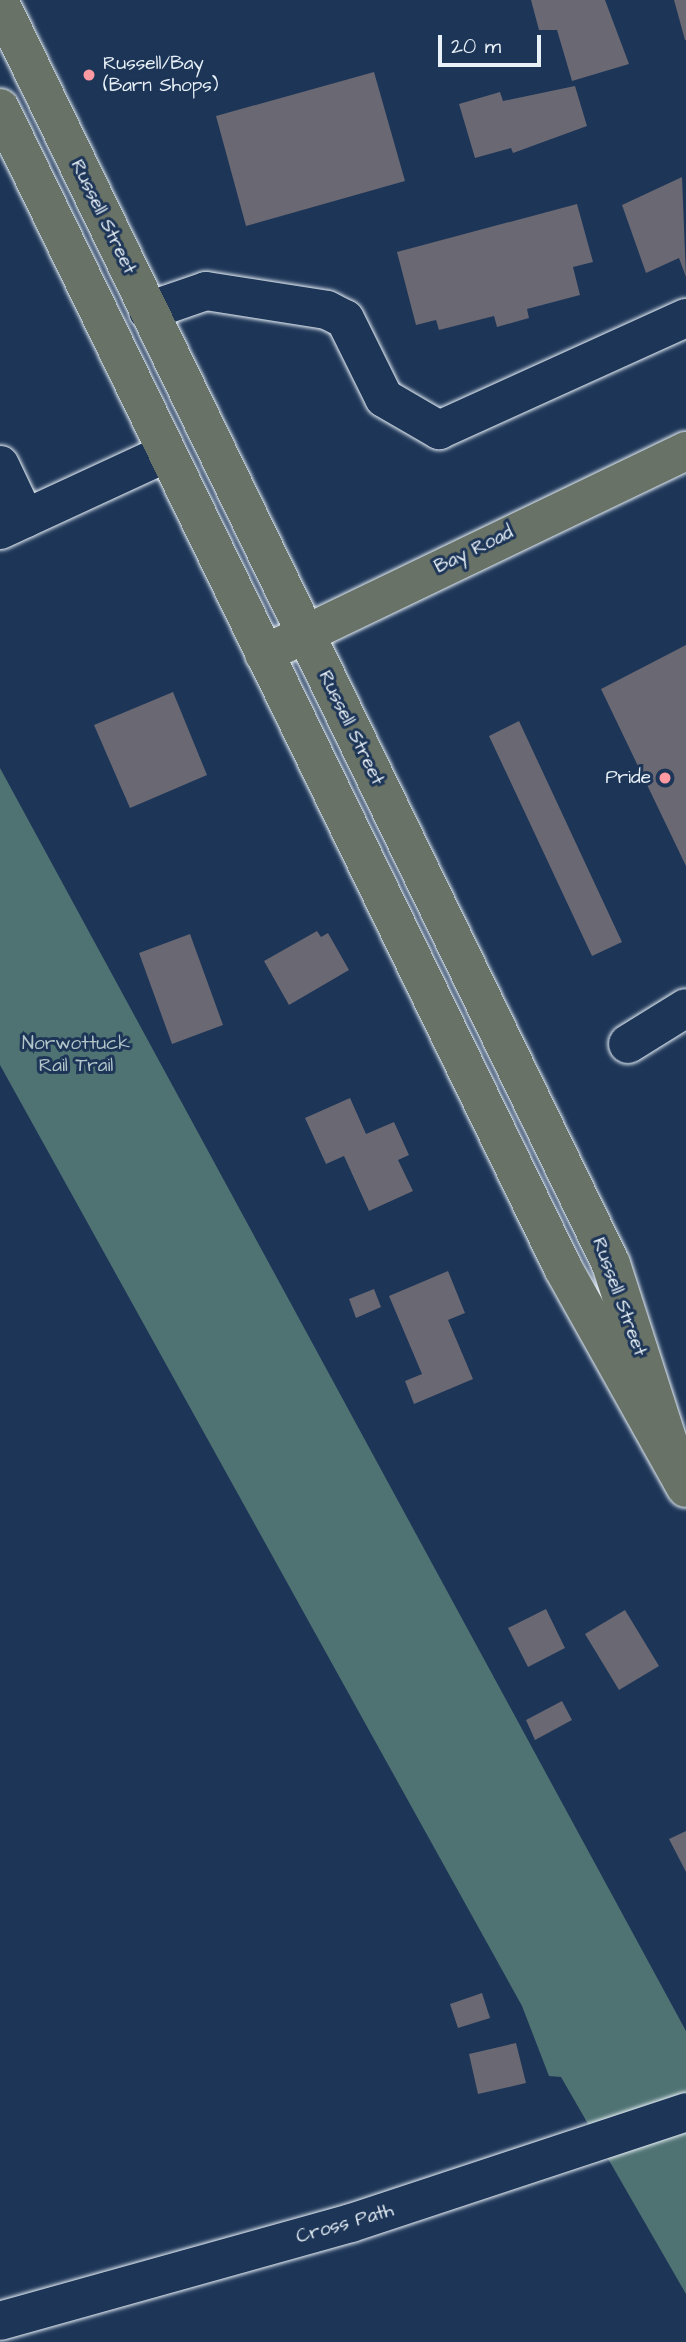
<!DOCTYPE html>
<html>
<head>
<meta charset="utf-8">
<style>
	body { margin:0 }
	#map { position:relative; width:686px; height:2342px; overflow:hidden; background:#1d3557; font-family:"Architects Daughter",sans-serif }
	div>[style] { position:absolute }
	.green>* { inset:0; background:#4f7272 }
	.building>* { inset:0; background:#696873 }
	.roads { filter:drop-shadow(0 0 2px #e8f1f8) drop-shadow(0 0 2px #e8f1f8) }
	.minor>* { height:38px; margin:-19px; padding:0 19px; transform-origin:19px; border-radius:19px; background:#1d3557 }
	.major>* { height:38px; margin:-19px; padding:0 19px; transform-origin:19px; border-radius:19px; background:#697266 }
	.highway>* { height:38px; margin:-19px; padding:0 19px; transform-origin:19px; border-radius:19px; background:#697266 }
	.dots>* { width:19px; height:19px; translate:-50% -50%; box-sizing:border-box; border:4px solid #1d3557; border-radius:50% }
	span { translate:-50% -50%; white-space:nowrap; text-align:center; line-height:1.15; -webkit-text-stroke:6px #1d3557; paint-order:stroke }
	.poi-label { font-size:19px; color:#e8f1f8 }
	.left { translate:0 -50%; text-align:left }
	.right { translate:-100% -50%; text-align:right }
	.street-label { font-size:19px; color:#e8f1f8 }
	.park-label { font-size:19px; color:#b2c5c9 }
	.scale { position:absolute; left:438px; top:35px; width:103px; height:32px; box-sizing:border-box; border:4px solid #e8f1f8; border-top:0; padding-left:9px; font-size:21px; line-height:24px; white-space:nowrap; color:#e8f1f8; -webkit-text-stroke:5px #1d3557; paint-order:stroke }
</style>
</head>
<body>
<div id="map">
	<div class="green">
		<div style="clip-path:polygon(0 768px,686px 2031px,686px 2294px,561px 2077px,549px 2076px,522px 2006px,0 1065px)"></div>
	</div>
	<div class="building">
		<div style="clip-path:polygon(531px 0,605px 0,629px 64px,572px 81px,557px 30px,539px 30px)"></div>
		<div style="clip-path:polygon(674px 0,686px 0,686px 40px,685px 40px)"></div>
		<div style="clip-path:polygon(374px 72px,405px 181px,246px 226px,216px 116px)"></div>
		<div style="clip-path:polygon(575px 86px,587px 126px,513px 153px,511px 148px,475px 158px,459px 104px,500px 92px,503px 101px)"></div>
		<div style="clip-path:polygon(682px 177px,686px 277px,679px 258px,646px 273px,622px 205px)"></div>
		<div style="clip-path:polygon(577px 204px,593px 262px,573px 267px,580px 295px,527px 309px,529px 318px,497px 327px,494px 316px,439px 330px,436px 320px,416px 325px,397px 252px)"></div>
		<div style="clip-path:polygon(686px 645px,686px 866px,601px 689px)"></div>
		<div style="clip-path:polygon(173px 692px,207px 775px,130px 808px,94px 725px)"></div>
		<div style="clip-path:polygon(519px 721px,622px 942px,592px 956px,489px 736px)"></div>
		<div style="clip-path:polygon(317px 931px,321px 937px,328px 933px,349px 970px,289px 1005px,264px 961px)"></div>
		<div style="clip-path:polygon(190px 934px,223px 1025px,172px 1044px,139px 953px)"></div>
		<div style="clip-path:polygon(350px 1098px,366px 1134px,394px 1122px,409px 1155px,398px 1160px,413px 1191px,369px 1211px,344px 1156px,326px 1164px,305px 1118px)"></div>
		<div style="clip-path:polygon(448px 1271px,465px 1313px,448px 1320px,473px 1379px,414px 1404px,405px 1381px,422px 1374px,389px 1296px)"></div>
		<div style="clip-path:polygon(374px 1289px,381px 1307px,356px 1318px,349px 1299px)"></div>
		<div style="clip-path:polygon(546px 1609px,565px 1648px,528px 1667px,508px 1628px)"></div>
		<div style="clip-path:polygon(625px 1610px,659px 1666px,619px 1690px,585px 1634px)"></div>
		<div style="clip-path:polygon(562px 1701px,572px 1720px,535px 1740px,526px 1720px)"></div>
		<div style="clip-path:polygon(686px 1831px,686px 1872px,669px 1839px)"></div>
		<div style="clip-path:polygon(482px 1993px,490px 2018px,458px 2028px,450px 2004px)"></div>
		<div style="clip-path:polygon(516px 2043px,526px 2083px,478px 2094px,469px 2054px)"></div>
	</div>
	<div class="roads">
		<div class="minor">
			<div style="left:148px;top:311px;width:61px;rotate:-19deg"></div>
			<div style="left:206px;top:291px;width:122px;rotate:8.9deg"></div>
			<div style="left:327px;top:310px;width:20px;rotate:27deg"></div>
			<div style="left:345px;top:319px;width:88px;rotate:63.7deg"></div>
			<div style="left:384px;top:398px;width:64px;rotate:30.2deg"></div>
			<div style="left:439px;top:430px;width:271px;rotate:-24.4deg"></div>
			<div style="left:0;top:465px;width:59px;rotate:64.7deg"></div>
			<div style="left:0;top:530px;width:184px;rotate:-24.8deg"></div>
			<div style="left:628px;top:1044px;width:68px;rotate:-31.8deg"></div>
			<div style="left:0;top:2321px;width:364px;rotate:-15.6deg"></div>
			<div style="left:351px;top:2223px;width:353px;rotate:-18.3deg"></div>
		</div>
		<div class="major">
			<div style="left:264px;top:654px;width:468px;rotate:-25.7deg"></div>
		</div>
		<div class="highway">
			<div style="left:0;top:3px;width:1401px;rotate:64.15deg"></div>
			<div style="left:611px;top:1264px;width:209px;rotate:72.2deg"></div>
			<div style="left:0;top:108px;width:1289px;rotate:64.11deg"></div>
			<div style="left:563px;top:1268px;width:252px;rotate:60.8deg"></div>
		</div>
	</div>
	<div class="dots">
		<div style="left:89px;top:75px;background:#ff9aa2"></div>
		<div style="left:665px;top:778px;background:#ff9aa2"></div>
	</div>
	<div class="poi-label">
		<span class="left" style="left:103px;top:75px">Russell/Bay<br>(Barn Shops)</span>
		<span class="right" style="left:651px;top:778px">Pride</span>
	</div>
	<div class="street-label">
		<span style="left:103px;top:217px;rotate:64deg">Russell Street</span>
		<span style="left:474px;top:550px;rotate:-26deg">Bay Road</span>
		<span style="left:351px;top:728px;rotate:64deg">Russell Street</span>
		<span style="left:619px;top:1297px;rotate:70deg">Russell Street</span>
		<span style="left:345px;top:2224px;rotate:-16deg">Cross Path</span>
	</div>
	<div class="park-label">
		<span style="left:76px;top:1055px">Norwottuck<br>Rail Trail</span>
	</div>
	<div class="scale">20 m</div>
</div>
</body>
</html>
